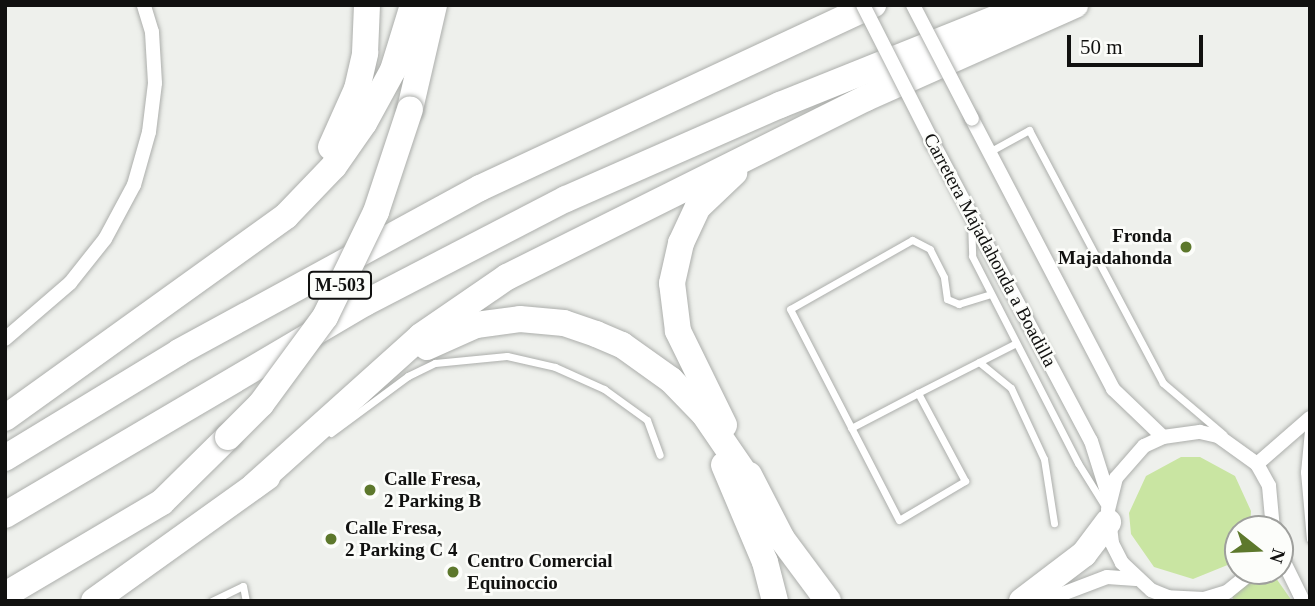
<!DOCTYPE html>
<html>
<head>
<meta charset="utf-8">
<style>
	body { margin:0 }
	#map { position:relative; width:1315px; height:606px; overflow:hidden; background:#eef0ec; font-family:"Times New Roman",serif }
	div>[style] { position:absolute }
	.green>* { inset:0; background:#c9e5a2 }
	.roads { filter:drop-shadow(0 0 2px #acaeab) drop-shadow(0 0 2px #acaeab) }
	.service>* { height:7px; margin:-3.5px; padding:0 3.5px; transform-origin:3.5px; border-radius:3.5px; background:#fff }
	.minor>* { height:14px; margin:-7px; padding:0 7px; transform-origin:7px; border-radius:7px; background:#fff }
	.motorway>* { height:26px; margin:-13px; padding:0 13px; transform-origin:13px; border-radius:13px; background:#fff }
	.bridges { filter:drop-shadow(0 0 2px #acaeab) drop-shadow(0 0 2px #acaeab) }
	.minor-bridge>* { height:14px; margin:-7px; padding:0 7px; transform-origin:7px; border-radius:7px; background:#fff }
	.motorway-bridge>* { height:26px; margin:-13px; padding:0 13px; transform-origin:13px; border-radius:13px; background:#fff }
	.dots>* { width:19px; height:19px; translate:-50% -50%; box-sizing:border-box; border:4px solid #fcfdfa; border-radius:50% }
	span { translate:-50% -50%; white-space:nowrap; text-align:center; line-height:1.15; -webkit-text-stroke:5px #fcfdfa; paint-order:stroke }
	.shield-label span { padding:2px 5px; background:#fcfdfa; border:2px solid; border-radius:5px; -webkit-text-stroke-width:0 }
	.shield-label { font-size:18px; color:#111110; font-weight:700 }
	.poi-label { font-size:19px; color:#111110; font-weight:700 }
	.right { translate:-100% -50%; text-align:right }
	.left { translate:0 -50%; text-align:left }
	.street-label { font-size:19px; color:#111110 }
	.frame { position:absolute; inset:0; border:7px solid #111110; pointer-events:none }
	.north { position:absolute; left:1224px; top:515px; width:70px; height:70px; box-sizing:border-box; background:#fcfdfa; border:2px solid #9e9f9c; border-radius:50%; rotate:108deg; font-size:19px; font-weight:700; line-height:28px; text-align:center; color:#111110 }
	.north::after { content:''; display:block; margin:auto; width:24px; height:32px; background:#5d782c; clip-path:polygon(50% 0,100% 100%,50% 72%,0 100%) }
	.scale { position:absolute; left:1067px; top:35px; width:136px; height:32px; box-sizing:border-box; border:4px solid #111110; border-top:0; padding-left:9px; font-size:21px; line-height:24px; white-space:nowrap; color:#111110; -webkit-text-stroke:5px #fcfdfa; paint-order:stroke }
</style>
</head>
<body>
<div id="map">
	<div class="green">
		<div style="clip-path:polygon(1181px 457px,1200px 457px,1235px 476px,1251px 511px,1250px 529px,1238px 529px,1238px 554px,1230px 564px,1193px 579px,1154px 567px,1131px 534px,1129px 513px,1146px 476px)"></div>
		<div style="clip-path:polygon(1263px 571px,1271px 571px,1292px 601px,1234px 601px,1232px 596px)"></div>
	</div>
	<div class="roads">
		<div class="service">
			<div style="left:989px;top:152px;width:46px;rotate:-28.8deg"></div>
			<div style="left:1029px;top:130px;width:286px;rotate:62.1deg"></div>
			<div style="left:1163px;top:383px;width:79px;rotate:40.4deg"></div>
			<div style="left:971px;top:221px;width:35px;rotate:88deg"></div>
			<div style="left:972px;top:256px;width:233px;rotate:62.9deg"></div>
			<div style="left:1078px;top:463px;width:53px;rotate:58.1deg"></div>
			<div style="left:991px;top:294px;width:34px;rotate:163deg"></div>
			<div style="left:959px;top:304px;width:13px;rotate:-157deg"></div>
			<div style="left:947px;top:299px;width:22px;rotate:-98deg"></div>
			<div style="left:944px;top:277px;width:31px;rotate:-117deg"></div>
			<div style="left:930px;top:249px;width:20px;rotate:-153deg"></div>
			<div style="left:912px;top:240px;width:140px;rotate:150.5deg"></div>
			<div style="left:790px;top:309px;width:237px;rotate:62.7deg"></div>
			<div style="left:899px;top:520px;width:77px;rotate:-30.6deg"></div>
			<div style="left:965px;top:481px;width:100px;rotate:-118.1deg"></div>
			<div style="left:918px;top:393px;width:110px;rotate:-27deg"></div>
			<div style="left:979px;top:362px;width:41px;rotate:39.1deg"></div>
			<div style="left:1011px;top:388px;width:78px;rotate:65.1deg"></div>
			<div style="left:1044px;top:459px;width:65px;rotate:81.1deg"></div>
			<div style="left:1309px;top:420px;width:52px;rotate:95.5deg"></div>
			<div style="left:1304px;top:472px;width:67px;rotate:84.9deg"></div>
			<div style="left:851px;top:428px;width:76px;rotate:-27.6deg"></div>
			<div style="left:331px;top:433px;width:96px;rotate:-36.5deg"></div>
			<div style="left:408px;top:376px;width:30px;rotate:-26deg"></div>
			<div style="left:435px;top:363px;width:72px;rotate:-5.6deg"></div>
			<div style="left:507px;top:356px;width:49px;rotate:12.9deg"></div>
			<div style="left:555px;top:367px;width:54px;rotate:24.2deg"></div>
			<div style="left:604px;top:389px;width:53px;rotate:35.8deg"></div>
			<div style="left:647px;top:420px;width:37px;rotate:70deg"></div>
			<div style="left:212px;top:601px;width:34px;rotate:-26deg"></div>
			<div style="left:243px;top:586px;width:15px;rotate:79deg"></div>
		</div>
		<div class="minor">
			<div style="left:972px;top:119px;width:305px;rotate:62.4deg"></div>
			<div style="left:1113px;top:389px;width:69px;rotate:43.8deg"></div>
			<div style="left:933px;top:143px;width:337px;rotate:62.1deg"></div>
			<div style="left:1091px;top:441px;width:60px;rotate:72.5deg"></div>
			<div style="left:5px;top:339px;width:86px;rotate:-40.7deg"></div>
			<div style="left:70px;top:283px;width:56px;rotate:-51.5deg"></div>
			<div style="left:105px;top:239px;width:61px;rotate:-61.8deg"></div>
			<div style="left:134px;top:185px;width:55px;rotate:-74.2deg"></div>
			<div style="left:149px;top:132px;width:49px;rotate:-83deg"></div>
			<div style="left:155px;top:83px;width:51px;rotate:-93.4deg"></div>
			<div style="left:152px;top:32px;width:28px;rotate:-107deg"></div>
			<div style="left:1257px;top:464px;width:70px;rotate:-41deg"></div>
			<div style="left:1280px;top:554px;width:52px;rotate:63.9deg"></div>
			<div style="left:1253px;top:571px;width:33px;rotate:141deg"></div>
			<div style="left:1227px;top:592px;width:24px;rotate:163deg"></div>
			<div style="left:1204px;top:599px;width:36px;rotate:-177deg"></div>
			<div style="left:1168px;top:597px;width:18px;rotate:-158deg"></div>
			<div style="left:1151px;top:590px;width:40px;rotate:-137deg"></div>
			<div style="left:1122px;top:563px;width:22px;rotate:-117deg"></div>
			<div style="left:1112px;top:543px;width:33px;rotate:-97deg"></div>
			<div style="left:1108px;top:510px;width:33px;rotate:-76deg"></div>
			<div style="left:1116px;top:478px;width:43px;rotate:-48.8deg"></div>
			<div style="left:1144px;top:446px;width:21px;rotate:-25deg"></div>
			<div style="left:1163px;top:437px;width:37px;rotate:-8deg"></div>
			<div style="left:1200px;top:432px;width:18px;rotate:13deg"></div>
			<div style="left:1218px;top:436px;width:48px;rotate:35.7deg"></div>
			<div style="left:1257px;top:464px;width:25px;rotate:61deg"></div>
			<div style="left:1269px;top:486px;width:43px;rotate:84.7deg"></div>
			<div style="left:1044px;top:601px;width:67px;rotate:-20.9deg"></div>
			<div style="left:1107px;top:577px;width:29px;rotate:4deg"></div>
		</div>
		<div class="motorway">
			<div style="left:410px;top:109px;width:107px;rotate:-77deg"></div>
			<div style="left:331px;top:147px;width:64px;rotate:-65.9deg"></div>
			<div style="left:357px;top:89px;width:37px;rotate:-77deg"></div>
			<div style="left:365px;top:53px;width:48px;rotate:-87.6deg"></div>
			<div style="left:427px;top:347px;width:54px;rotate:-24.2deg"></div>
			<div style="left:476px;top:325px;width:44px;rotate:-7.8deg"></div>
			<div style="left:520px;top:319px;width:44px;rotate:5.2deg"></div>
			<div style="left:564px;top:323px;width:34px;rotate:19deg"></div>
			<div style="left:596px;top:334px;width:28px;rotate:23deg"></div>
			<div style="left:622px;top:345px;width:60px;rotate:35.5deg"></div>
			<div style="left:671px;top:380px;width:47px;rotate:45.9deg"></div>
			<div style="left:704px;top:414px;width:92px;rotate:55.6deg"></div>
			<div style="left:5px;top:418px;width:346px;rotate:-35.7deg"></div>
			<div style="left:286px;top:216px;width:69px;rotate:-46.2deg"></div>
			<div style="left:334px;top:166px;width:52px;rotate:-55.1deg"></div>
			<div style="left:364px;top:123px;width:60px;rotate:-61.3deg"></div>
			<div style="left:393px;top:70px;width:68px;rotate:-72.9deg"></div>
			<div style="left:724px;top:425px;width:105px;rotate:-116.1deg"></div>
			<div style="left:678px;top:331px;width:48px;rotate:-97.1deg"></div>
			<div style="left:672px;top:283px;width:41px;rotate:-77.3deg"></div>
			<div style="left:681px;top:243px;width:40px;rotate:-65deg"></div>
			<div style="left:698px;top:207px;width:50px;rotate:-43.4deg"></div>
			<div style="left:5px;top:458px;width:204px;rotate:-31.3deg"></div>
			<div style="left:179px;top:352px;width:343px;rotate:-28.6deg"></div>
			<div style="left:480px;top:188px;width:434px;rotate:-25deg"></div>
			<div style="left:724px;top:465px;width:105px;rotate:67.1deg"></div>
			<div style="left:765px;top:562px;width:40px;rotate:75.6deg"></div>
			<div style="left:749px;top:475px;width:72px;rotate:62.7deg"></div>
			<div style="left:782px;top:539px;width:77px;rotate:53.4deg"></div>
			<div style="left:254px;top:486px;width:224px;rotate:-41.9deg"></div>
			<div style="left:421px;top:336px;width:104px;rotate:-34.5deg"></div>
			<div style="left:507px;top:277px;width:401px;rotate:-26.5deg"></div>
			<div style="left:866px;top:98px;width:229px;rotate:-24deg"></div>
			<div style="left:5px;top:515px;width:418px;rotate:-30.5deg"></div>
			<div style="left:365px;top:303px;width:226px;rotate:-27.4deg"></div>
			<div style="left:566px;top:199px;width:234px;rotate:-23.7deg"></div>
			<div style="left:780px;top:105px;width:268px;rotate:-21.9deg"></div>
			<div style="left:5px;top:595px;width:182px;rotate:-30.6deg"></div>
			<div style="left:162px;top:502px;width:93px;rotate:-44.6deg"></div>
			<div style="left:94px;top:601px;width:213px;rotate:-35.6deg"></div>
			<div style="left:1022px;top:601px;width:78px;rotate:-37.2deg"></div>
			<div style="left:1084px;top:554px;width:40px;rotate:-53deg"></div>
		</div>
	</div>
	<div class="bridges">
		<div class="minor-bridge">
			<div style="left:863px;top:5px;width:155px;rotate:63.1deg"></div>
			<div style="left:913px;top:5px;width:128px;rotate:62.6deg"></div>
		</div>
		<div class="motorway-bridge">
			<div style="left:228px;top:437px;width:47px;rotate:-45deg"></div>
			<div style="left:261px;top:404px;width:108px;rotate:-53.7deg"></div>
			<div style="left:325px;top:317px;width:117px;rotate:-64.1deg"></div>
			<div style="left:376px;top:212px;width:108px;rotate:-71.7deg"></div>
		</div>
	</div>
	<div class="dots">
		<div style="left:1186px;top:247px;background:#5d782c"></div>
		<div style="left:370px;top:490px;background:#5d782c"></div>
		<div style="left:331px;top:539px;background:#5d782c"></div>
		<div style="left:453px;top:572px;background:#5d782c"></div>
	</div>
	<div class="shield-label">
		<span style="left:340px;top:285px">M-503</span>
	</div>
	<div class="poi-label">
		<span class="right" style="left:1172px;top:247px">Fronda<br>Majadahonda</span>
		<span class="left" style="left:384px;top:490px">Calle Fresa,<br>2 Parking B</span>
		<span class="left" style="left:345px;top:539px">Calle Fresa,<br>2 Parking C 4</span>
		<span class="left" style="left:467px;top:572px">Centro Comercial<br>Equinoccio</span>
	</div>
	<div class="street-label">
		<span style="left:990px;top:250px;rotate:62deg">Carretera Majadahonda a Boadilla</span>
	</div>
	<div class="frame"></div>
	<div class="north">N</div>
	<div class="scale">50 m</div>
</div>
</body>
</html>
